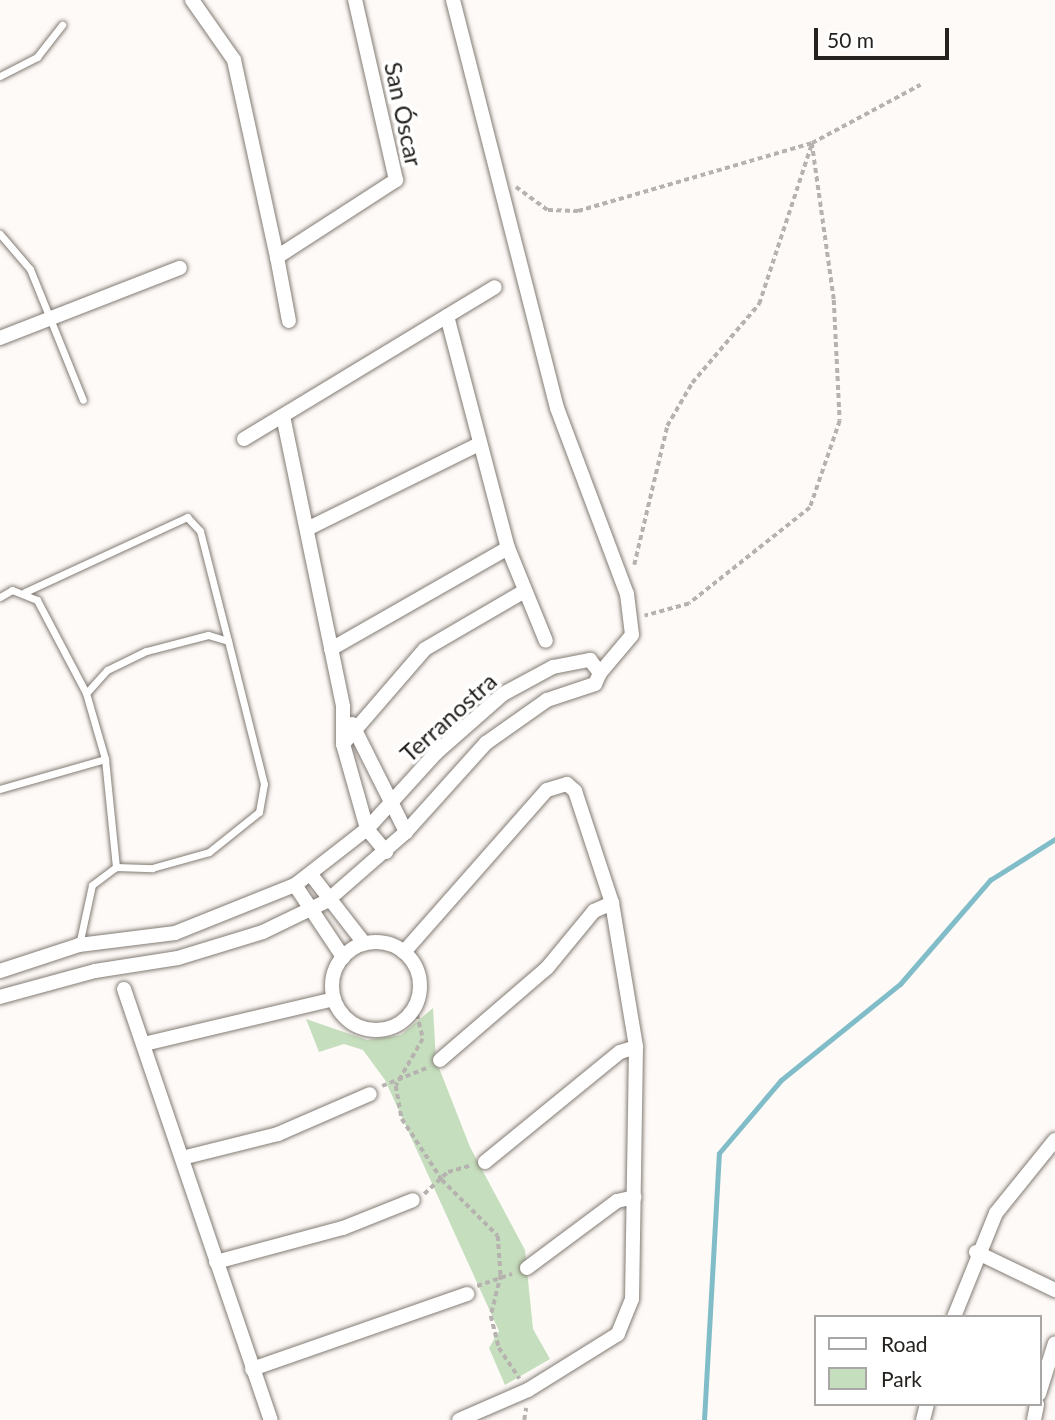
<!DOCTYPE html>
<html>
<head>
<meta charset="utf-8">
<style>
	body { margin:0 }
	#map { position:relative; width:1055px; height:1420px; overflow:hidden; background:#fefaf7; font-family:Lato,sans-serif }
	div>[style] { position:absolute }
	.green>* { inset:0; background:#c5debd }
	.stream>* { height:5px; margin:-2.5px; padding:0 2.5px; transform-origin:2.5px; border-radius:2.5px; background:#80bdc8 }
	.path>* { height:3.5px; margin-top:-1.75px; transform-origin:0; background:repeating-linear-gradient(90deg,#b6b2af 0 5px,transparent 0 8.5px) }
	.roads { filter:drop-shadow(0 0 2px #837b74) drop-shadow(0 0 2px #837b74) }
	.lane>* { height:7px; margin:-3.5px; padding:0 3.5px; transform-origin:3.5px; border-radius:3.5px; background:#fff }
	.street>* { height:14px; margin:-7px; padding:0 7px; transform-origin:7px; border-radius:7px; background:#fff }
	.street>.ring { margin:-7px; padding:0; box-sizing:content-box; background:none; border:14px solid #fff; border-radius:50% }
	span { translate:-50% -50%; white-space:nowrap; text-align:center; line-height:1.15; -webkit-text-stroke:7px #fff; paint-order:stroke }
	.street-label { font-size:24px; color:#25221f }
	.legend { position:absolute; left:814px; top:1315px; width:228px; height:91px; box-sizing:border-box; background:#fff; border:2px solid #a8a7a5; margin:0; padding:9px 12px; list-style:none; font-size:21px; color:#25221f }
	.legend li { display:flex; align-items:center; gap:14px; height:35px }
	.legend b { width:35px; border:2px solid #a8a7a5 }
	.scale { position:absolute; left:814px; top:28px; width:135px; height:32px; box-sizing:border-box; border:4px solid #25221f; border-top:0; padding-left:9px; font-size:21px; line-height:24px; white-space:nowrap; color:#25221f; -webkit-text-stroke:5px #fff; paint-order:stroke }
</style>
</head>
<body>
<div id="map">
	<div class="green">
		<div style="clip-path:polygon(433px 1008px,436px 1060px,470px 1147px,525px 1250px,533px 1329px,550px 1359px,505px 1385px,489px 1348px,499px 1331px,385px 1080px,363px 1050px,344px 1044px,319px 1052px,306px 1019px,367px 1040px,401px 1035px)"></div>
	</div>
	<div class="stream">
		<div style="left:704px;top:1420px;width:267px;rotate:-86.8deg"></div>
		<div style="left:719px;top:1153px;width:96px;rotate:-49.7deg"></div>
		<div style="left:781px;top:1080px;width:153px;rotate:-38.9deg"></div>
		<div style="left:900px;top:984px;width:138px;rotate:-49.1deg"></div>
		<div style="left:990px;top:880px;width:77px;rotate:-32.2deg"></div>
	</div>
	<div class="path">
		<div style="left:516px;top:187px;width:39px;rotate:36deg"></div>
		<div style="left:548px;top:210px;width:30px;rotate:2deg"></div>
		<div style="left:578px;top:211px;width:244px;rotate:-16.2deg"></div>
		<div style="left:812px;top:143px;width:159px;rotate:82deg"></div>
		<div style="left:834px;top:300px;width:121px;rotate:87.2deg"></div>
		<div style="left:840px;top:421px;width:92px;rotate:109deg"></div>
		<div style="left:810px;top:508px;width:154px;rotate:141.6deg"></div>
		<div style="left:689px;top:604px;width:46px;rotate:164.7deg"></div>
		<div style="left:634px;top:565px;width:143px;rotate:-76.6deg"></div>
		<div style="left:667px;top:426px;width:50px;rotate:-59.8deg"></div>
		<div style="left:692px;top:383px;width:104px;rotate:-49.7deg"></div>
		<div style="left:759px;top:304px;width:169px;rotate:-71.8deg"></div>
		<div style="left:812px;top:143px;width:123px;rotate:-28.2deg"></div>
		<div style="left:415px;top:1006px;width:34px;rotate:76deg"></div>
		<div style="left:423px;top:1039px;width:54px;rotate:119.9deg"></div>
		<div style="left:396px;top:1086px;width:34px;rotate:80deg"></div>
		<div style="left:402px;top:1119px;width:73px;rotate:56.7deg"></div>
		<div style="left:442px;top:1180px;width:79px;rotate:45deg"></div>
		<div style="left:498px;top:1236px;width:39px;rotate:86deg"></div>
		<div style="left:501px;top:1275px;width:42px;rotate:103.7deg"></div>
		<div style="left:491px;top:1316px;width:33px;rotate:76deg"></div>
		<div style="left:499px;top:1348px;width:37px;rotate:56deg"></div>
		<div style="left:382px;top:1086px;width:51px;rotate:-22deg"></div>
		<div style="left:424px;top:1194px;width:33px;rotate:-43deg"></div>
		<div style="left:448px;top:1172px;width:25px;rotate:-16deg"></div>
		<div style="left:477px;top:1286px;width:37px;rotate:-19deg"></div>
		<div style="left:524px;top:1420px;width:12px;rotate:-81deg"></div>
	</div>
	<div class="roads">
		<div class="lane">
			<div style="left:0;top:76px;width:42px;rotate:-27.2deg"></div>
			<div style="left:37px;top:57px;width:41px;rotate:-52deg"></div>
			<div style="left:0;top:234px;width:46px;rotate:49.4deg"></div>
			<div style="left:30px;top:269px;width:141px;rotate:68deg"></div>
			<div style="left:25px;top:592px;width:179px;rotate:-24.8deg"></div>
			<div style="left:187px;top:517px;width:19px;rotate:47deg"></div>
			<div style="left:200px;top:531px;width:114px;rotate:75.7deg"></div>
			<div style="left:0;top:597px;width:14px;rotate:-30deg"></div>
			<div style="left:12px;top:590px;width:27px;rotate:22deg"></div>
			<div style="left:37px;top:600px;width:105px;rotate:62.2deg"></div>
			<div style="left:0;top:789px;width:109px;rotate:-15.9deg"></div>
			<div style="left:79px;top:945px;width:61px;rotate:-77.8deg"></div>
			<div style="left:92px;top:885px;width:30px;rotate:-37deg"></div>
			<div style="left:116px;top:867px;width:36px;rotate:2deg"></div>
			<div style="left:152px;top:868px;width:59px;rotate:-15.7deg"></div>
			<div style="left:209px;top:852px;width:64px;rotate:-38.7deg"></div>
			<div style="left:259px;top:812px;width:28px;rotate:-80deg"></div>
			<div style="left:264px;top:784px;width:147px;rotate:-104.1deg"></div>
			<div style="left:228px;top:641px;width:21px;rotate:-163deg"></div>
			<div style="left:208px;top:635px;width:64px;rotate:165.5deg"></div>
			<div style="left:146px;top:651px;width:43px;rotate:154deg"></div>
			<div style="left:107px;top:670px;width:31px;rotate:132deg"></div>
			<div style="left:86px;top:693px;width:69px;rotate:73.9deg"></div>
			<div style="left:105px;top:759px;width:109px;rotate:84.2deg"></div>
		</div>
		<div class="street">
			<div style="left:192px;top:0;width:73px;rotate:55deg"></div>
			<div style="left:234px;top:60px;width:202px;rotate:77.7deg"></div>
			<div style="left:277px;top:257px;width:142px;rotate:-32.9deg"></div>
			<div style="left:396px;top:180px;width:185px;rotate:-102.8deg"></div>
			<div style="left:453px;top:0;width:421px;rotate:75.7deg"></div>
			<div style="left:557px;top:408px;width:199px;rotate:69.4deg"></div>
			<div style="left:627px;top:594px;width:41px;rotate:83deg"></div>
			<div style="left:632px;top:635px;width:50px;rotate:130.1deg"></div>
			<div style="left:277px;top:257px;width:65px;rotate:79.4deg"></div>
			<div style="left:447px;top:316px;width:240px;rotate:75.3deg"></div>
			<div style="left:508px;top:548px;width:100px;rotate:67.8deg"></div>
			<div style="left:0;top:338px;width:193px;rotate:-21.3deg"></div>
			<div style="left:283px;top:416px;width:297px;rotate:78.3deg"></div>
			<div style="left:343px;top:707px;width:37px;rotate:90deg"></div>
			<div style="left:343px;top:744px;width:88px;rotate:74.2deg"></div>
			<div style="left:367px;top:829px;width:30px;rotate:50deg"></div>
			<div style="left:244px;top:439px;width:293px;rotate:-31.2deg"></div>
			<div style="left:307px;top:529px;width:192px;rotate:-26.3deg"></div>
			<div style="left:331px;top:649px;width:204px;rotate:-29.7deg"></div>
			<div style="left:352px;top:724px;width:121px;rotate:63.4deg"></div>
			<div style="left:343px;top:744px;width:125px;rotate:-49.2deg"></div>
			<div style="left:425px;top:649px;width:113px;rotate:-30.2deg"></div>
			<div style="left:312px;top:876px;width:85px;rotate:52.2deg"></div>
			<div style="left:295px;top:885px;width:87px;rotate:56.3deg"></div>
			<div class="ring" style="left:332px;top:942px;width:74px;height:74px"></div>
			<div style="left:404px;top:952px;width:216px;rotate:-48.6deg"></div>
			<div style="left:547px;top:790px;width:21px;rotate:-17deg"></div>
			<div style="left:567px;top:784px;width:11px;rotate:41deg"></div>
			<div style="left:575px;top:791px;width:118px;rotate:71.7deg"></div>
			<div style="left:612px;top:903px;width:146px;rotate:80.5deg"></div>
			<div style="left:636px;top:1047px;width:252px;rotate:90.9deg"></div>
			<div style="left:632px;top:1299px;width:38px;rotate:112deg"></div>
			<div style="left:618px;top:1334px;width:106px;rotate:148.1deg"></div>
			<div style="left:528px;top:1390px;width:75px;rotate:156.5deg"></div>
			<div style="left:0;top:971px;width:83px;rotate:-18.2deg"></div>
			<div style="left:79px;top:945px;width:97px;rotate:-7.1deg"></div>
			<div style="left:175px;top:933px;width:129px;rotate:-21.8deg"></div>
			<div style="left:295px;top:885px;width:91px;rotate:-37.9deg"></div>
			<div style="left:367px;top:829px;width:103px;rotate:-47.8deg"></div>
			<div style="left:436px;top:753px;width:89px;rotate:-41.4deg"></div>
			<div style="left:503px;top:694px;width:57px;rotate:-28.4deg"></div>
			<div style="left:553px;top:667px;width:38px;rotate:-11deg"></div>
			<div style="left:590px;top:660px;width:16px;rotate:52deg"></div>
			<div style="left:600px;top:673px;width:12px;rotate:114deg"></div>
			<div style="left:595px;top:684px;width:51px;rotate:161.6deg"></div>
			<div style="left:547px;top:700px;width:75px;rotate:144.8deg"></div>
			<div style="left:486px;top:743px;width:120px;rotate:132deg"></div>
			<div style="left:406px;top:832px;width:105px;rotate:138.9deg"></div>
			<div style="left:327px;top:901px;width:71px;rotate:154.2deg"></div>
			<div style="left:263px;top:932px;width:89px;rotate:163deg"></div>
			<div style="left:178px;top:958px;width:84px;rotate:171.1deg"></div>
			<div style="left:95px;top:971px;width:98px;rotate:164.7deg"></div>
			<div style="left:124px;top:989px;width:455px;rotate:71.2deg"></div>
			<div style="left:144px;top:1044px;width:195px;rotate:-13.3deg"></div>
			<div style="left:440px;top:1060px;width:141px;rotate:-40.7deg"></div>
			<div style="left:547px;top:968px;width:74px;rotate:-50.5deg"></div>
			<div style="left:594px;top:911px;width:20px;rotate:-24deg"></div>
			<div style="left:186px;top:1157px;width:95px;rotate:-14deg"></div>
			<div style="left:278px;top:1134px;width:100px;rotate:-23.5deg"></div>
			<div style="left:485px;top:1162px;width:174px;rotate:-39.2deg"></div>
			<div style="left:620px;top:1052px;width:17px;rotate:-17deg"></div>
			<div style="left:976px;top:1252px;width:88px;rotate:25.7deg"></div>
			<div style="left:216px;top:1262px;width:131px;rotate:-15deg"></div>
			<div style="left:343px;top:1228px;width:75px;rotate:-21.8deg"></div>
			<div style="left:527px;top:1268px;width:112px;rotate:-36.7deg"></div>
			<div style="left:617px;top:1201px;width:18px;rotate:-13deg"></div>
			<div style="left:954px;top:1317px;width:112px;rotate:-68deg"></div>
			<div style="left:996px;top:1213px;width:94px;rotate:-51.1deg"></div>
			<div style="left:252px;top:1369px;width:228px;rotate:-19.2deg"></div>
			<div style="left:1039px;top:1394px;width:53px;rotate:-72.6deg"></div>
			<div style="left:923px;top:1420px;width:16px;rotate:-76deg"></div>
			<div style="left:1034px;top:1420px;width:16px;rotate:-79deg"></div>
		</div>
	</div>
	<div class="street-label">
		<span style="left:404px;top:114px;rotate:78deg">San Óscar</span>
		<span style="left:448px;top:717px;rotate:-42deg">Terranostra</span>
	</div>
	<ul class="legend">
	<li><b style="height:9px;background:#fff"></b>Road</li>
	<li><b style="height:19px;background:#c5debd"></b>Park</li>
	</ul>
	<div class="scale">50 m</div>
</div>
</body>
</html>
